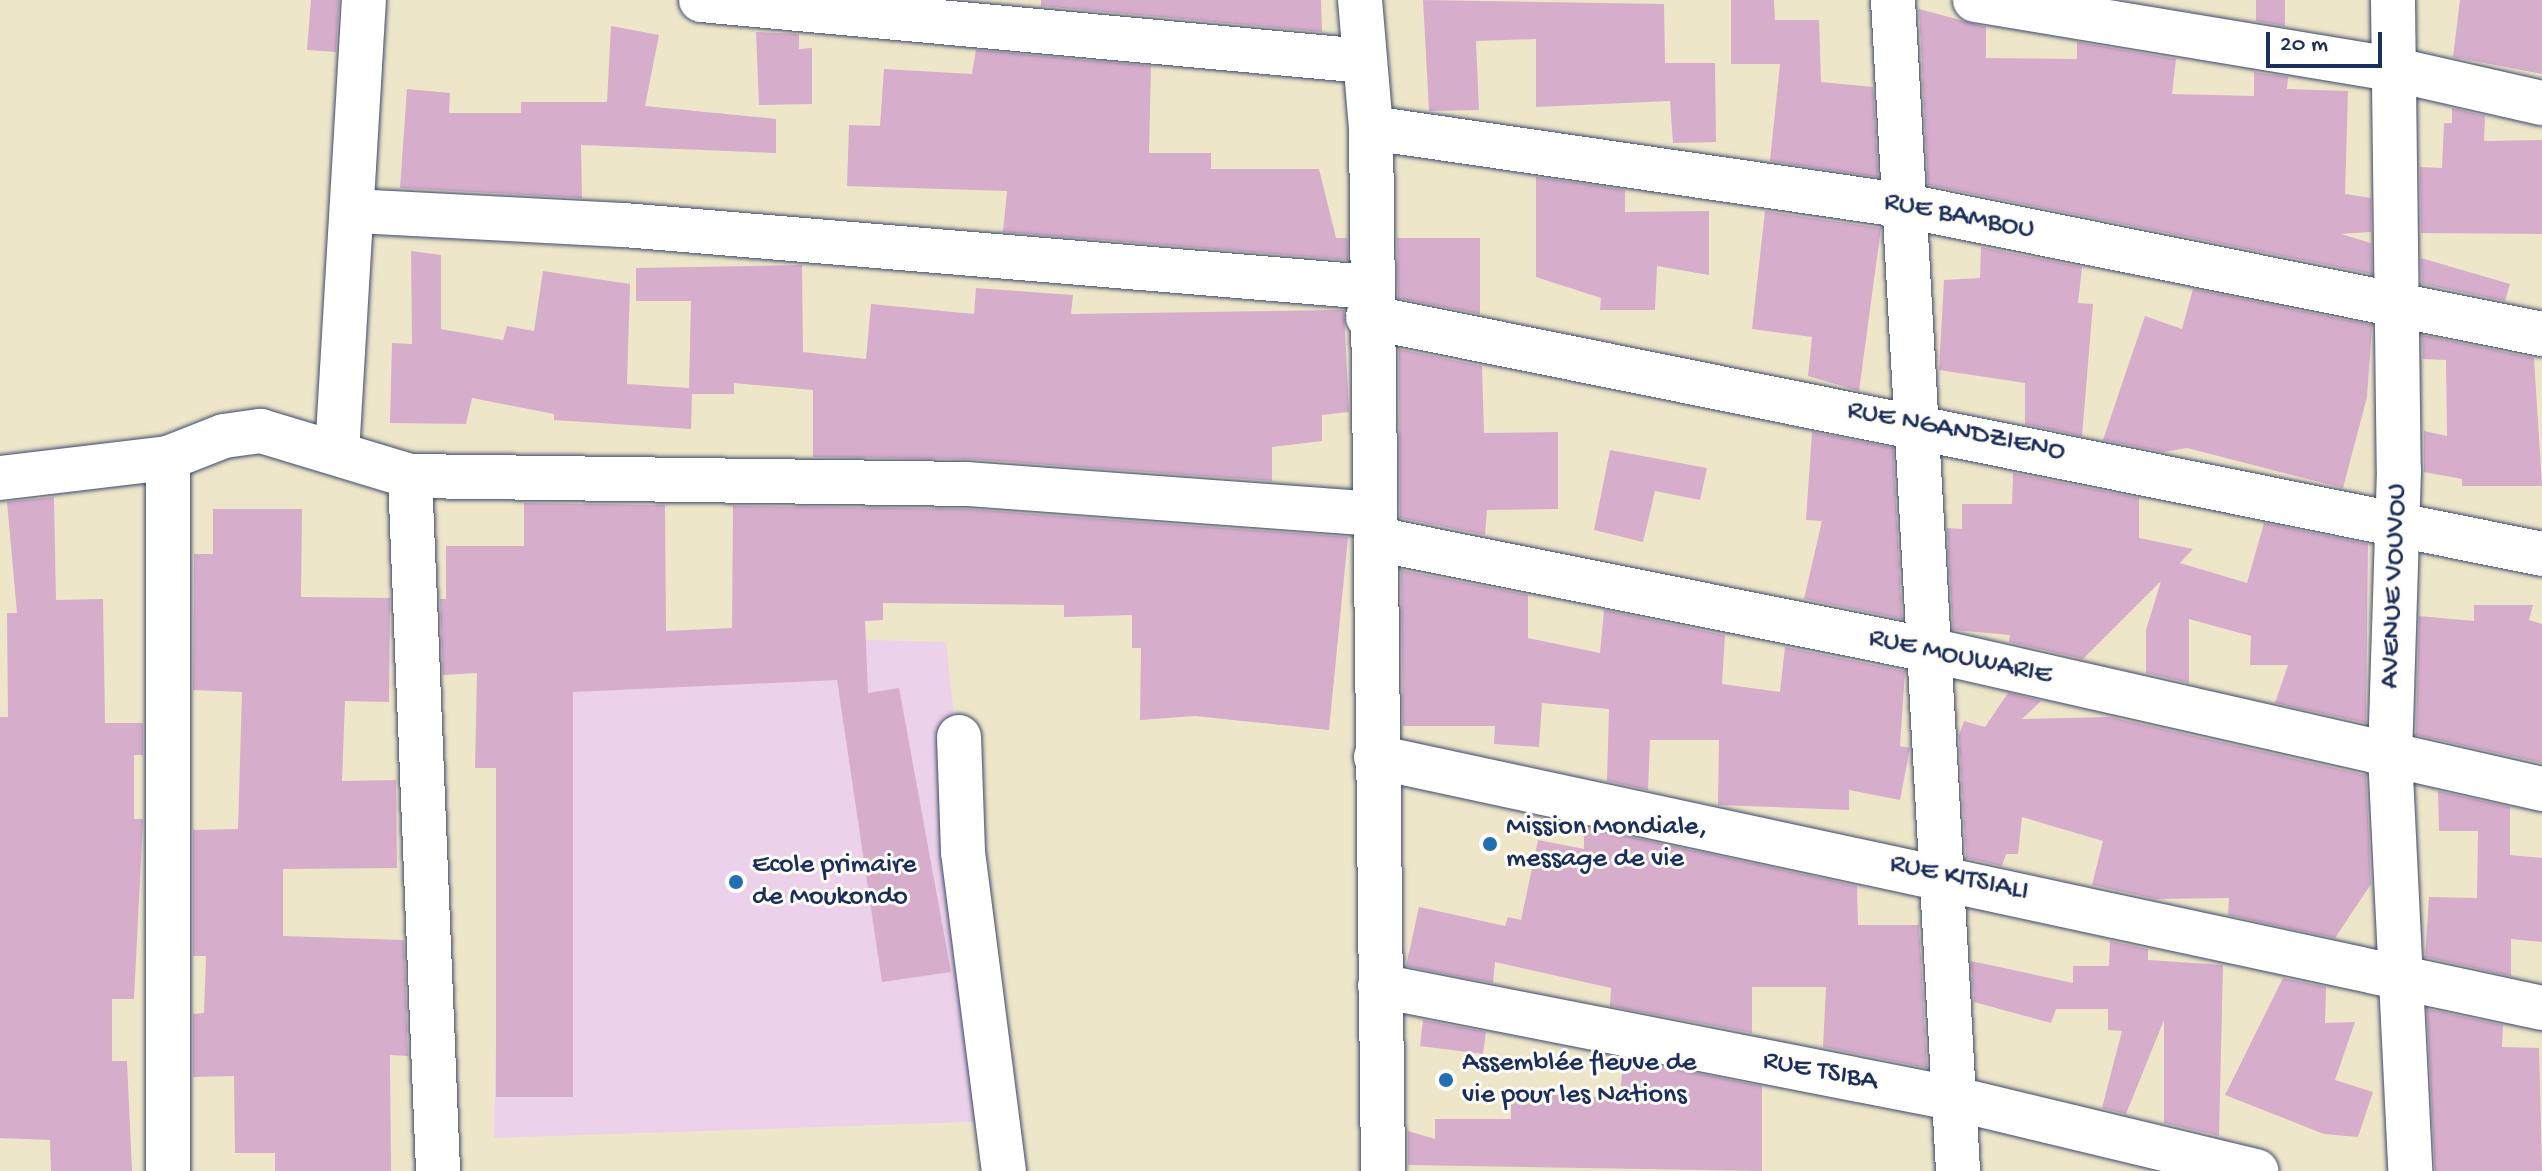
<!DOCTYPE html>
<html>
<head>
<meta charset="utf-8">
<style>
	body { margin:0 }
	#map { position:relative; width:2542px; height:1171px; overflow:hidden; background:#eee6c9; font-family:"Gochi Hand",sans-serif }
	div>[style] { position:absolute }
	.built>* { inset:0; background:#ecd1ea }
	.building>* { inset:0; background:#d7adcc }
	.roads { filter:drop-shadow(0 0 2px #3b4a6e) drop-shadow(0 0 2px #3b4a6e) }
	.minor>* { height:44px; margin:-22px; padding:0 22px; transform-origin:22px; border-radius:22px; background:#fff }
	.dots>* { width:22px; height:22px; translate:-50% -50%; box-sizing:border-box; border:4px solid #fdfcf7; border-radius:50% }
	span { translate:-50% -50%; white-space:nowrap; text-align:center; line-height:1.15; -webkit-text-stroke:6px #fdfcf7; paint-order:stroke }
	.street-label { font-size:28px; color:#1b2f5e }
	.poi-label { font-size:28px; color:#1b2f5e }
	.left { translate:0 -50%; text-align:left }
	.scale { position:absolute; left:2266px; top:32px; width:116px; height:36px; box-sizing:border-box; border:4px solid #1b2f5e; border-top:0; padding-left:10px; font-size:24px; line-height:28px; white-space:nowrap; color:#1b2f5e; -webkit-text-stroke:6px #fdfcf7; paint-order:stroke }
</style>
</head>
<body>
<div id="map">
	<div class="built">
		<div style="clip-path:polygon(504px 630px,946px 642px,998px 1121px,494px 1138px)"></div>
	</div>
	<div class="building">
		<div style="clip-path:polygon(311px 0,339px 0,336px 52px,307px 50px)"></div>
		<div style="clip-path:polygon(1041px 0,1321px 0,1322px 32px,1041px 6px)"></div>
		<div style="clip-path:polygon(1423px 0,1664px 4px,1665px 63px,1715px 63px,1716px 142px,1673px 143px,1670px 101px,1536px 107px,1536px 39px,1476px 41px,1479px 110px,1429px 111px)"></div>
		<div style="clip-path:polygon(1731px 0,1774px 0,1775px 20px,1819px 20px,1821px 82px,1873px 87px,1878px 177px,1770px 161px,1780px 64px,1731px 64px)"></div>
		<div style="clip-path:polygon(2256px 0,2285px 0,2285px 26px,2256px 21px)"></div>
		<div style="clip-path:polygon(2460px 0,2542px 0,2542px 74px,2453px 57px)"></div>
		<div style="clip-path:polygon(1919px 9px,1986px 27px,1986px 58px,2077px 59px,2077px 42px,2176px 59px,2172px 94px,2254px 96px,2254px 72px,2288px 77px,2287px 89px,2348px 91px,2345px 194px,2371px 198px,2371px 232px,2341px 234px,2371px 243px,2372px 274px,1928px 185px)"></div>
		<div style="clip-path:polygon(611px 26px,659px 35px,645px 106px,776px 119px,776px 153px,581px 145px,582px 198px,400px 188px,407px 89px,450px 93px,449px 113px,521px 113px,521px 102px,607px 102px)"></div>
		<div style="clip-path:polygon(756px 32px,799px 34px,799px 49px,812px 48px,812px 104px,759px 105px)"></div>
		<div style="clip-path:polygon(976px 50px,1151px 66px,1149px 153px,1211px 153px,1211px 169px,1319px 169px,1336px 238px,1347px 238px,1348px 260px,1003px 232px,1007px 191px,847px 186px,849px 125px,880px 126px,884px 69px,972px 74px)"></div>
		<div style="clip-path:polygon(2452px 108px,2485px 116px,2484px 141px,2542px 140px,2542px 234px,2421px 233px,2420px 167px,2442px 168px,2444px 123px,2452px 123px)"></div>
		<div style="clip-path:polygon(1536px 177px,1625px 190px,1625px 212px,1709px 211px,1709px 275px,1657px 266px,1655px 310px,1600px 310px,1601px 298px,1536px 277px)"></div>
		<div style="clip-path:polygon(1765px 211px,1881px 228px,1859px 391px,1808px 376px,1812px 337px,1752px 329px)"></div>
		<div style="clip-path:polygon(1397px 238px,1480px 238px,1480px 314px,1398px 298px)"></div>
		<div style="clip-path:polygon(1981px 247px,2082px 267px,2078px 303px,2093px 304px,2082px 436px,2025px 424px,2025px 383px,1939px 370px,1944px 280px,1980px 278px)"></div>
		<div style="clip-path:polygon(411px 251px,441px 255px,441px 329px,503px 340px,507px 326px,534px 331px,543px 271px,630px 284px,627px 384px,689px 388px,691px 301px,636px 301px,636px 268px,802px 265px,803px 352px,866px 359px,871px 304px,974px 314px,976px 288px,1073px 295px,1071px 314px,1344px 310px,1349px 412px,1322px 415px,1322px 441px,1272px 447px,1272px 481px,969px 459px,813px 457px,813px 390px,734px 383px,734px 394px,692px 394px,691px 429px,554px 420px,554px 414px,472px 398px,466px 424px,390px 423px,392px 343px,412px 344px)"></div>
		<div style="clip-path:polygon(2421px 258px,2510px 284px,2505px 301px,2422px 284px)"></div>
		<div style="clip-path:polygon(2193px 289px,2372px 325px,2367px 397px,2343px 488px,2187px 448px,2164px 452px,2103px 440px,2145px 316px,2182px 329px)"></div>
		<div style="clip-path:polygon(2422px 335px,2534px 358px,2542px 486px,2462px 486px,2462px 479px,2424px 472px,2424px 431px,2447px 436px,2446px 360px,2423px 359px)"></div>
		<div style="clip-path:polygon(1399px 349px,1482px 366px,1484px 433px,1558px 432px,1558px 509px,1487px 510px,1485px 535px,1400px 518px)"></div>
		<div style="clip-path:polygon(1812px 432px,1893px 448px,1902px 619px,1804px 599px,1822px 521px,1806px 520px)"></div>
		<div style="clip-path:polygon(1610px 450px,1707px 468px,1700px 500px,1655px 491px,1643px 542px,1594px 530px)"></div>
		<div style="clip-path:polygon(2013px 473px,2139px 498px,2139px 538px,2193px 549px,2180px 563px,2247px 583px,2264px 523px,2368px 544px,2366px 723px,2275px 703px,2288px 665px,2250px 665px,2251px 636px,2189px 619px,2189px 683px,2146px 673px,2146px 630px,2161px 581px,2083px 659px,2009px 642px,2010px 635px,1953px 630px,1947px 528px,1962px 529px,1962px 504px,2012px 504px)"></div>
		<div style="clip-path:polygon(54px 497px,56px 600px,103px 599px,105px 723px,143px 723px,143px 755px,134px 755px,134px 819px,143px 819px,134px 999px,112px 999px,112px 1061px,127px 1061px,132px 1171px,51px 1171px,50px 1140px,0 1138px,0 717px,8px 717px,7px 613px,17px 613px,7px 502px)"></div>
		<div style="clip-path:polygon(524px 503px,665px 505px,666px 631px,732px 628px,733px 506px,966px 509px,1348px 537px,1329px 730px,1195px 716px,1140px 720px,1141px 648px,1132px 648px,1132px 615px,1064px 617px,1064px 605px,883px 603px,883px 620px,865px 621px,868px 693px,899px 688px,951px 972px,882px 982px,837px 680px,573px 692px,573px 1097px,496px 1097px,496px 768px,475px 768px,477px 673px,443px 675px,440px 599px,446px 599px,446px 546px,524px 546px)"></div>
		<div style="clip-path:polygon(213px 509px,302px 509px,301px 597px,390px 598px,389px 702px,345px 701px,342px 781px,396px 780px,397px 868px,283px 869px,283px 936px,404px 940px,408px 1056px,390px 1055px,391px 1171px,275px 1171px,275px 1153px,235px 1153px,234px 1076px,193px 1077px,193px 1014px,204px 1013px,206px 956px,193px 956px,193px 830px,238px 829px,242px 692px,193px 690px,194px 554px,213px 554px)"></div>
		<div style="clip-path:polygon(1401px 570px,1528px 595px,1528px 638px,1600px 653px,1604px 610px,1725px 635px,1722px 684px,1780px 692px,1785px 647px,1905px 671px,1900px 746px,1910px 748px,1900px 800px,1849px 790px,1849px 810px,1718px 805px,1719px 740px,1650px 740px,1648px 790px,1607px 781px,1609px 709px,1542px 703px,1539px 747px,1494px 744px,1495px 726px,1403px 726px)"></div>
		<div style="clip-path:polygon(2474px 605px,2533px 605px,2529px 620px,2542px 624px,2542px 763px,2416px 735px,2419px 616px,2474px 621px)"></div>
		<div style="clip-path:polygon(2008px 693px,2041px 701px,2022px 719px,2110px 717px,2366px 775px,2371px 884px,2335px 938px,2228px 915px,2229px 898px,2156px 899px,2092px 885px,2103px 841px,2022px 817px,2018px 854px,2006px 854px,2002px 866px,1966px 858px,1959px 736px,1964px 721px,1985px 727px)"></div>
		<div style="clip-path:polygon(2438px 791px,2510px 807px,2510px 855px,2542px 858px,2542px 942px,2511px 939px,2511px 976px,2425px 957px,2429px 897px,2477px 898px,2478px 831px,2439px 831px)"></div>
		<div style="clip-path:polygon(1584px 827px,1857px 886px,1858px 925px,1919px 925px,1927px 1068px,1823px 1047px,1826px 987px,1752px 987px,1752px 1033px,1610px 1006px,1611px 988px,1495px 962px,1493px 983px,1406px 966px,1419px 907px,1505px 926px,1508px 917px,1521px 920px,1538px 840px,1584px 849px)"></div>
		<div style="clip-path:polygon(2110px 941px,2148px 949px,2148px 960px,2223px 965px,2219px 1136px,2164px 1123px,2164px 1020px,2126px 1114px,2102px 1108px,2122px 1031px,2108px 1030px,2108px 1009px,2056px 1009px,2051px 1023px,1974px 1002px,1971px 961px,2073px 983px,2073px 966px,2109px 966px)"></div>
		<div style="clip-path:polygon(2283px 978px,2326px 987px,2325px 1023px,2355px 1022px,2335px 1080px,2373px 1092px,2358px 1137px,2324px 1134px,2225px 1095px)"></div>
		<div style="clip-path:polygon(2427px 1009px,2503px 1025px,2502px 1047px,2539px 1048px,2542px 1171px,2435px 1171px)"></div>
		<div style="clip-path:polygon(1423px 1020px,1486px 1032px,1483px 1054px,1420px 1046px)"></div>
		<div style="clip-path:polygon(1623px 1059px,1762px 1086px,1762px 1171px,1408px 1165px,1408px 1131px,1435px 1139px,1435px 1119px,1511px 1119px,1511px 1093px,1620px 1098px)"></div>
	</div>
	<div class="roads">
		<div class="minor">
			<div style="left:701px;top:0;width:666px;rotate:5.26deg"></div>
			<div style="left:1360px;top:0;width:128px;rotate:85.1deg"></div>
			<div style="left:1371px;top:128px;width:1043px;rotate:89.34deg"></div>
			<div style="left:1893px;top:0;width:1173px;rotate:86.82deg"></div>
			<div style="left:1975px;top:0;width:423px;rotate:9.4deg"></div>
			<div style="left:2392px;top:69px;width:154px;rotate:12.8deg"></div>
			<div style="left:2393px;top:0;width:470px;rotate:89.3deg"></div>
			<div style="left:2399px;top:470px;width:285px;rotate:91.8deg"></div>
			<div style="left:2390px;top:755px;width:416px;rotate:87.2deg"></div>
			<div style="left:1371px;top:128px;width:541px;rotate:8.29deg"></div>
			<div style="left:1906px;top:206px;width:649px;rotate:11.38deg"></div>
			<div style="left:355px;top:211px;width:269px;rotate:3deg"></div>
			<div style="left:624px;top:225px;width:747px;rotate:4.76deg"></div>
			<div style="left:1368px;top:317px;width:1198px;rotate:11.41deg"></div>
			<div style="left:337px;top:453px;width:454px;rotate:-86.6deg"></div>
			<div style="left:410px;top:476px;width:696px;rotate:87.69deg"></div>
			<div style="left:0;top:478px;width:169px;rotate:-6.8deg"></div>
			<div style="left:168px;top:458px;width:60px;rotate:-21.4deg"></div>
			<div style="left:224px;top:436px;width:37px;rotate:-8deg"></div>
			<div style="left:261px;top:431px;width:156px;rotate:16.8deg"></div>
			<div style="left:410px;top:476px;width:557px;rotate:0.82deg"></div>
			<div style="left:967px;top:484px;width:409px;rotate:4.2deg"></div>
			<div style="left:1376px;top:539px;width:569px;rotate:11.35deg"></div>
			<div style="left:1934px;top:651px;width:623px;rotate:12.79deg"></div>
			<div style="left:959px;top:737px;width:115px;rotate:88deg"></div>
			<div style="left:963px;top:852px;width:322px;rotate:82.7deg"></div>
			<div style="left:1376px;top:757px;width:1193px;rotate:12.15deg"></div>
			<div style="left:1380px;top:986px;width:587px;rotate:11.1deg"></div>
			<div style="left:1956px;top:1099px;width:309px;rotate:13.5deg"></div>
			<div style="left:168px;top:1171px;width:713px;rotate:-90deg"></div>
		</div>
	</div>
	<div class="dots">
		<div style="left:1490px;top:844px;background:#1f6fb2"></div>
		<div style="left:736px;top:882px;background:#1f6fb2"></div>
		<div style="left:1446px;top:1080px;background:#1f6fb2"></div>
	</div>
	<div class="street-label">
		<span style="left:1959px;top:217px;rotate:11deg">RUE BAMBOU</span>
		<span style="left:1956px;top:432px;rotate:11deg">RUE NGANDZIENO</span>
		<span style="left:2395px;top:586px;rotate:-88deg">AVENUE VOUVOU</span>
		<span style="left:1960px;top:658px;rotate:12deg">RUE MOUWARIE</span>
		<span style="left:1959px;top:879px;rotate:12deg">RUE KITSIALI</span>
		<span style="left:1820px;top:1072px;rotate:11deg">RUE TSIBA</span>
	</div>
	<div class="poi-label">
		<span class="left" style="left:1506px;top:844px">Mission Mondiale,<br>message de vie</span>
		<span class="left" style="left:752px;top:882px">Ecole primaire<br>de Moukondo</span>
		<span class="left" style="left:1462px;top:1080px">Assemblée fleuve de<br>vie pour les Nations</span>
	</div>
	<div class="scale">20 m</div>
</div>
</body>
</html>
